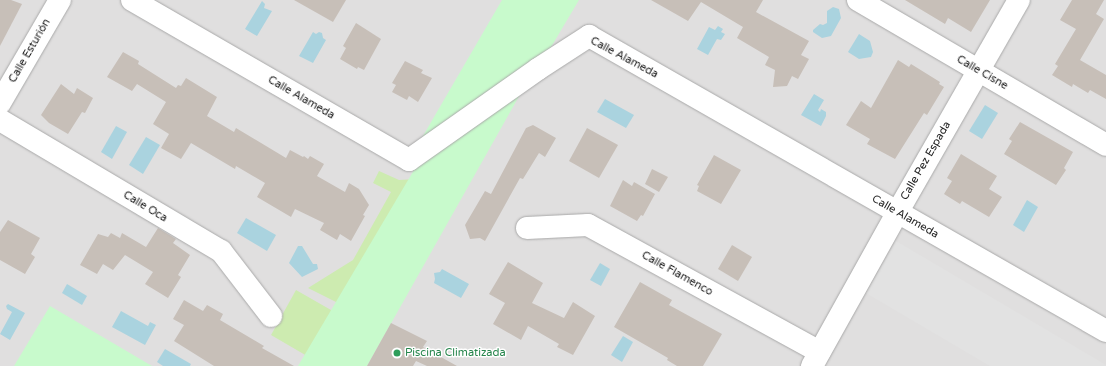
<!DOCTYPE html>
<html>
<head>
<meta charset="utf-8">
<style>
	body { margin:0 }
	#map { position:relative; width:1106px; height:366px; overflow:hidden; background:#f2efe9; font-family:"Varela Round",sans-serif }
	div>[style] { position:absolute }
	.residential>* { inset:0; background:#e0dfdf }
	.grass>* { inset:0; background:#cdebb0 }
	.park>* { inset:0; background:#c8facc }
	.parking>* { inset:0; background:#e2e2e2 }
	.water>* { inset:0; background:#aad3df }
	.building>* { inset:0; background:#c7bfb8 }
	.roads { filter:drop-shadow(0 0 1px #a9a9a9) drop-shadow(0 0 1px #a9a9a9) }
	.minor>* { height:22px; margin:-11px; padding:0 11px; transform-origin:11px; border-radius:11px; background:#fff }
	.dots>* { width:11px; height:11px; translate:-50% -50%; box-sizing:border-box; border:2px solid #fff; border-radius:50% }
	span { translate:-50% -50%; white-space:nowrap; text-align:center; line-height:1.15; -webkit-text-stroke:3px #fff; paint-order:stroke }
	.street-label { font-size:11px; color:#222 }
	.leisure-label { font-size:11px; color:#27864d }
	.left { translate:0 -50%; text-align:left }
</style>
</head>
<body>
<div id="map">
	<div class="residential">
		<div style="clip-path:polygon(0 0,1106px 0,1106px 366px,0 366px)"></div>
	</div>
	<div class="grass">
		<div style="clip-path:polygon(379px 171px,399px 180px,416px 179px,342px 305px,308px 288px,353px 260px,391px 192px,373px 183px)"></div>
		<div style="clip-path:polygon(296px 290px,338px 314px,307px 356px,271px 335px)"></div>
	</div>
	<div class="park">
		<div style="clip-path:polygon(502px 0,579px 0,538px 69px,531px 75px,367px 366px,298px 366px,427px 148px,409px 160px)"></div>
		<div style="clip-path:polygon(50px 306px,152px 366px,14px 366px)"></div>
	</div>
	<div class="parking">
		<div style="clip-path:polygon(896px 241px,1106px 365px,1106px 366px,990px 366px,866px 293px)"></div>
	</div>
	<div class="water">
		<div style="clip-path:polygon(262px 1px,265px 4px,264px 8px,272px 11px,257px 36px,245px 29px)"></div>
		<div style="clip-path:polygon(833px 7px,839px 9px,841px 18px,831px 36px,822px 38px,813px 32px,813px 30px,820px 24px,823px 25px,827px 23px,827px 11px)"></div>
		<div style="clip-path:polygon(718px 26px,723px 29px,721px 32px,725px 34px,721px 40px,717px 39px,708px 55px,697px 49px,709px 27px,715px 30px)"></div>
		<div style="clip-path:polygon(313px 32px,316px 34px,319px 32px,322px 33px,323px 38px,326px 40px,313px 63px,299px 56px)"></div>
		<div style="clip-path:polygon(859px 34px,870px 41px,873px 52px,871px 57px,859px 59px,848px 52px)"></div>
		<div style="clip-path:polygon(814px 94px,824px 100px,818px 110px,820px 112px,821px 109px,826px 112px,826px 116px,821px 126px,801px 115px)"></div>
		<div style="clip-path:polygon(605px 99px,634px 115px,626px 128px,597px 112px)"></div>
		<div style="clip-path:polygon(985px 105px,998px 113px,982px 139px,969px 131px)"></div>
		<div style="clip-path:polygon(116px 126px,127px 132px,112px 159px,101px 152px)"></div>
		<div style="clip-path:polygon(146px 137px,160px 145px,143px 174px,129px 165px)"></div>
		<div style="clip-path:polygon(1027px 200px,1038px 207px,1024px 232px,1013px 225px)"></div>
		<div style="clip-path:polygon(246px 218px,276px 235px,267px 251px,237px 233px)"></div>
		<div style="clip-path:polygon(298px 246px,302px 246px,313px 264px,317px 264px,318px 269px,302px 277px,289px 263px)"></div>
		<div style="clip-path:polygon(600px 263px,610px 269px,601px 286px,590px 280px)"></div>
		<div style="clip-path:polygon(442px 269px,469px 284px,461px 298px,434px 283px,435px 279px,434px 273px,440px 272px)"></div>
		<div style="clip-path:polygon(67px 284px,87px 296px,82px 305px,62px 293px)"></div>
		<div style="clip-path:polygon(8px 304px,25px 313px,10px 340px,0 334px,12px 312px,7px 309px,6px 306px)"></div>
		<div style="clip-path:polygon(121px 311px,148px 326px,150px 322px,156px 325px,145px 345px,112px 327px)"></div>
		<div style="clip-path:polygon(623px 336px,633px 342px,622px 362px,611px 355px)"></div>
		<div style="clip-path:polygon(165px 349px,191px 364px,190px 366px,163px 366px,157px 362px)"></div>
	</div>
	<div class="building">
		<div style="clip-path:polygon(0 0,11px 0,22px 4px,0 46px)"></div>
		<div style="clip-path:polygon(294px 0,346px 0,333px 22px)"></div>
		<div style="clip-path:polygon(651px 0,763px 0,756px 12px,809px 41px,801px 55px,809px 59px,798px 79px,792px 76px,787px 86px,773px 87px,775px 70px,765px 65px,769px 57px,737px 38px,743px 27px,701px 2px,688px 21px)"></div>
		<div style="clip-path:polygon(905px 0,990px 0,971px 32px,948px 18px,945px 24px)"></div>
		<div style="clip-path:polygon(1072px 0,1104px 0,1096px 14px,1104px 19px,1080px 60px,1106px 75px,1106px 99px,1090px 90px,1088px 93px,1073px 84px,1072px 87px,1052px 75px,1058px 66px,1055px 64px,1076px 29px,1060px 20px)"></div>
		<div style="clip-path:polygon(356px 23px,381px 39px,364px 70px,358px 67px,357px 69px,340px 59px,346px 48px,343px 46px)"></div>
		<div style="clip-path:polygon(123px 52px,139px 61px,138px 64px,176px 88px,178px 85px,181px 86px,186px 78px,217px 97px,207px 116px,234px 132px,236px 128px,286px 158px,290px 150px,303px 157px,304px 156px,308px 159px,310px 156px,324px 164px,317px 176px,345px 192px,349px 183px,359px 189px,369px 205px,363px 215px,365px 216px,351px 241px,340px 234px,337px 240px,320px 230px,324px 223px,295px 209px,291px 217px,257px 197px,265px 183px,236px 166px,235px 169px,191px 143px,181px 159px,161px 148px,169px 134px,153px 124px,166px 102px,137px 84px,132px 91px,107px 77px)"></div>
		<div style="clip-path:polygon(898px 60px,909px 67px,911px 64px,940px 82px,939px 84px,944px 87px,927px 115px,924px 113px,895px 159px,867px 144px,870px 139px,846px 125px,861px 101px,871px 108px)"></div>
		<div style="clip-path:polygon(405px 61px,423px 70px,421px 73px,432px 78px,418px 102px,409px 96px,407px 100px,392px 92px,396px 85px,392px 83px)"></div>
		<div style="clip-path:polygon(61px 84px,74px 94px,77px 88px,93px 98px,85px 113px,82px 112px,68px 134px,49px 123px,41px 115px)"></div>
		<div style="clip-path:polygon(1020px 122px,1073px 152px,1064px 168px,1066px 170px,1056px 185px,1004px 154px,1012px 141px,1009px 139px)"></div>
		<div style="clip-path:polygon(533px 125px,556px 138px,545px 157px,539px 153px,523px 179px,520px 178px,485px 241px,480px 238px,470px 239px,465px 225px,485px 191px,491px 194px,526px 128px)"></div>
		<div style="clip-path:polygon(587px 128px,618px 145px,599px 178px,569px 161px)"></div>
		<div style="clip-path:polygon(961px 154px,997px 176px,989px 189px,1002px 197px,989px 217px,962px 201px,960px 204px,944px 194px,952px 181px,947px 178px)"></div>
		<div style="clip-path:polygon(714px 155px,741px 170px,721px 204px,697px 191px,699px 186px,697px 185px)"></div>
		<div style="clip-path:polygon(652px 169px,668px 177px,659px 192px,645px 184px)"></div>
		<div style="clip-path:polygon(623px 180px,632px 186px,634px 182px,655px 194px,643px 216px,641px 215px,637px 221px,610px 206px)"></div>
		<div style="clip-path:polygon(8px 220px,40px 238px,31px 254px,35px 257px,25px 274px,0 260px,0 232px)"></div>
		<div style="clip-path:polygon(158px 228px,176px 239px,173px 243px,190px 255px,178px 275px,181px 277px,168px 298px,145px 284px,153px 272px,125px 255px,113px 270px,103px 264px,97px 274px,80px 265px,98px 234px,108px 237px,111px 233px,120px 238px,122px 233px,146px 247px)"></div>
		<div style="clip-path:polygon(732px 245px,752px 257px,738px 281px,718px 269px)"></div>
		<div style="clip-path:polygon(508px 262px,543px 283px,532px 303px,564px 318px,573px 302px,595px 316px,573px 355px,557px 347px,559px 344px,528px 326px,521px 340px,493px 324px,505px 303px,489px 294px)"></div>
		<div style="clip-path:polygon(640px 282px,672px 300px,669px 305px,722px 334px,703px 366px,677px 366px,667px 360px,668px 358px,614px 327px)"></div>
		<div style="clip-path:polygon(184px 300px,203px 311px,207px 305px,223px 314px,220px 320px,264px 346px,262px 348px,294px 366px,214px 366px,174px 341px,184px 325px,173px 319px)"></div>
		<div style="clip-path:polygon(391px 323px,427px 341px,423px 347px,457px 366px,427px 366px,416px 361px,413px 366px,367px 366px)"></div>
	</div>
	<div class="roads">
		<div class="minor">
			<div style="left:132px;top:0;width:320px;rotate:30deg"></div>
			<div style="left:409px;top:160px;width:158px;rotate:-35.2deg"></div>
			<div style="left:538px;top:69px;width:61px;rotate:-32.9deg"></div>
			<div style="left:589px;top:36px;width:595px;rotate:29.71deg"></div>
			<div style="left:858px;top:0;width:287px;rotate:30.3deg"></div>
			<div style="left:0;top:103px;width:119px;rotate:-59.8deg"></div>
			<div style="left:0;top:120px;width:257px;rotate:30.7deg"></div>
			<div style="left:221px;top:251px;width:82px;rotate:52.4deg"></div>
			<div style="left:527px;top:228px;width:61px;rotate:-2.8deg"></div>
			<div style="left:588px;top:225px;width:264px;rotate:28.7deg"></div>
			<div style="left:812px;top:366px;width:175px;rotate:-60.9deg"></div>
			<div style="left:897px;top:213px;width:245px;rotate:-60.2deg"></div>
		</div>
	</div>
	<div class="dots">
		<div style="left:397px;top:353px;background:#2e9e5b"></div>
	</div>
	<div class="street-label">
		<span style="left:30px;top:51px;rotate:-60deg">Calle Esturión</span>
		<span style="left:624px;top:58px;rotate:28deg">Calle Alameda</span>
		<span style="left:982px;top:73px;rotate:30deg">Calle Cisne</span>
		<span style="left:301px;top:98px;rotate:30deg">Calle Alameda</span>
		<span style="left:926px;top:161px;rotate:-60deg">Calle Pez Espada</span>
		<span style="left:145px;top:207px;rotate:31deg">Calle Oca</span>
		<span style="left:905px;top:217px;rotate:30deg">Calle Alameda</span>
		<span style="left:677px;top:274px;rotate:29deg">Calle Flamenco</span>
	</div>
	<div class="leisure-label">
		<span class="left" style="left:405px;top:353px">Piscina Climatizada</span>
	</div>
</div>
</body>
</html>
